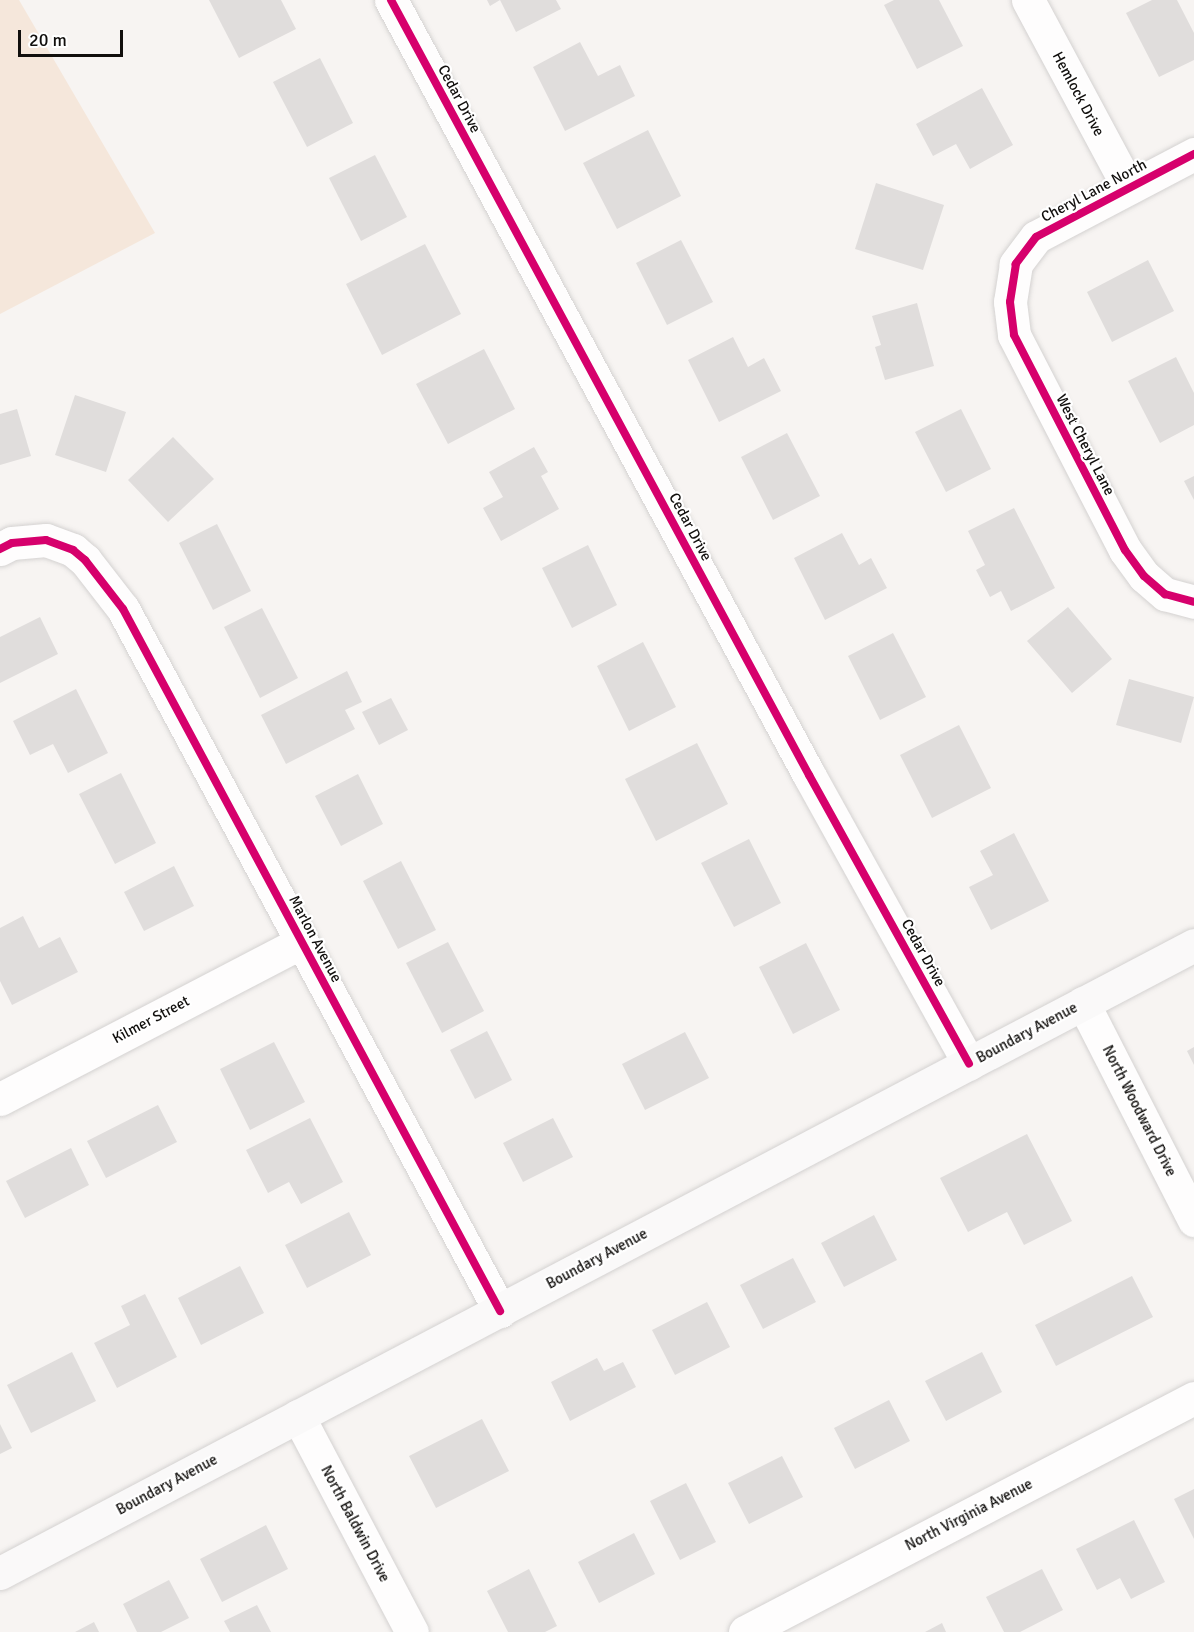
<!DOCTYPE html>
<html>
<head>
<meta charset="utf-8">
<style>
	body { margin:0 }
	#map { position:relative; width:1194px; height:1632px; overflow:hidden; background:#f7f4f2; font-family:Signika,sans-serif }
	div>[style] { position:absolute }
	.green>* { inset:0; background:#f5e7db }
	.building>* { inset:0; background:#e0dddc }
	.roads { filter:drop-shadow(0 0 2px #d4d2d1) drop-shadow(0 0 2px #d4d2d1) }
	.minor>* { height:33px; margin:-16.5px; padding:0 16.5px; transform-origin:16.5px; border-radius:16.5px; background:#fefdfd }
	.secondary>* { height:33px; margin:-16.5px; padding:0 16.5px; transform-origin:16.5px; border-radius:16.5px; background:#faf9f9 }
	.cycleway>* { height:8px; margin:-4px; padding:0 4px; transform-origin:4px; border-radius:4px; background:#d6006c }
	span { translate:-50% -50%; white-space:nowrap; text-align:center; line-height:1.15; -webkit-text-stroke:4.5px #fff; paint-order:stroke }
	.street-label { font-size:15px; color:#110f0d }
	.scale { position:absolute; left:18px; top:30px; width:105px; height:27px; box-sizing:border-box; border:3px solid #110f0d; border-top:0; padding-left:8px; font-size:18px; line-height:21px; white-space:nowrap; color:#110f0d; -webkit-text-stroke:4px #fff; paint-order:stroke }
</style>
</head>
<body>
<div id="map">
	<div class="green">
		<div style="clip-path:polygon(0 0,19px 0,155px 233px,0 314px)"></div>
	</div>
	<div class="building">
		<div style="clip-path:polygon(209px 0,281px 0,296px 29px,239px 58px)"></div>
		<div style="clip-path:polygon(487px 0,556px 0,561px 9px,516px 32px,500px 0,490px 6px)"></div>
		<div style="clip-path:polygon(894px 0,939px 0,963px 46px,917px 69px,884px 5px)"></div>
		<div style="clip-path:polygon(1152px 0,1177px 0,1194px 33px,1194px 60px,1159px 77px,1126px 13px)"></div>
		<div style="clip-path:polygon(580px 42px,598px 76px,620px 65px,635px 96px,565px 131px,533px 67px)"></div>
		<div style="clip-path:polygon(320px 58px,353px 123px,307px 147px,273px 82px)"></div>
		<div style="clip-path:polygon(982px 88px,1013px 145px,970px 169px,956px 144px,933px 156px,916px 124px)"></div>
		<div style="clip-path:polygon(648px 130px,681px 196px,617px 229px,583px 163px)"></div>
		<div style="clip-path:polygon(375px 155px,407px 217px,361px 241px,329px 178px)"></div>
		<div style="clip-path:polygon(876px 183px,944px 205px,923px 270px,855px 249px)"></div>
		<div style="clip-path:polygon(681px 240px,713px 302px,667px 325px,636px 263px)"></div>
		<div style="clip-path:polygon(425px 244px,461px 314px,382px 355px,346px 284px)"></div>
		<div style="clip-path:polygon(1148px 260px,1174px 311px,1112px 342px,1087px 292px)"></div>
		<div style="clip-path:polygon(917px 303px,934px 366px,885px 380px,875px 347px,881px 345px,872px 316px)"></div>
		<div style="clip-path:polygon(733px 337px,748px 367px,764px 358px,781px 391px,719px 422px,688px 360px)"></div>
		<div style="clip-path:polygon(484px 349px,515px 409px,448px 444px,416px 384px)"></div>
		<div style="clip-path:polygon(1176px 357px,1194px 393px,1194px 425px,1160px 443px,1128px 381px)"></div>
		<div style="clip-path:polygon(75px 395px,126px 412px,106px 472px,55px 455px)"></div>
		<div style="clip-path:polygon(17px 409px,31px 456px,0 465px,0 414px)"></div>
		<div style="clip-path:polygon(961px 409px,991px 469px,946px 492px,915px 432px)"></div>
		<div style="clip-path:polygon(787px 433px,820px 496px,773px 520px,741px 457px)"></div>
		<div style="clip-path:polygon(173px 437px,214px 479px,168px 522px,128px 480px)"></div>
		<div style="clip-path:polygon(534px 447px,548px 472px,541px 476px,559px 509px,501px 541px,483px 508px,503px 497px,489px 472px)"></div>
		<div style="clip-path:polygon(1194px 476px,1194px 500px,1184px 481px)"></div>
		<div style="clip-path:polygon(1014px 508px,1055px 588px,1011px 611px,1001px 591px,990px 597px,976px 570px,985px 565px,968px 531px)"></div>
		<div style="clip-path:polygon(217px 524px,251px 591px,213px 610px,179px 543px)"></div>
		<div style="clip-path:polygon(842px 533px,859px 565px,871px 558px,887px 588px,825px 620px,794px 558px)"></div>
		<div style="clip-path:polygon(588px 545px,617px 605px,572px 628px,542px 568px)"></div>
		<div style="clip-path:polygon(1068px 607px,1112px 659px,1072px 693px,1027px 641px)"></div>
		<div style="clip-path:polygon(262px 608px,298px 678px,260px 698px,224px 627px)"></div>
		<div style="clip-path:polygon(40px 617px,58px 654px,0 683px,0 637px)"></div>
		<div style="clip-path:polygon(893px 633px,926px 697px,880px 720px,848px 656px)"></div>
		<div style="clip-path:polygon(643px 642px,676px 707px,629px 731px,597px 666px)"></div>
		<div style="clip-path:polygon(347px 671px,362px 702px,345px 710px,355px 729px,286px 764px,261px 715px)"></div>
		<div style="clip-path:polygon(1129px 679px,1194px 697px,1181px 743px,1116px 725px)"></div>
		<div style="clip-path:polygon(76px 689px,108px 753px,68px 773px,53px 744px,30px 755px,13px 721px)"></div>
		<div style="clip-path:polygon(391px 698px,408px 730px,379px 745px,362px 712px)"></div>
		<div style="clip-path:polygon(959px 725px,991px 788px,932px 818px,900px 755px)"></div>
		<div style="clip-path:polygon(697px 743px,728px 804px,656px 841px,625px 779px)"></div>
		<div style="clip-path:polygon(121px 773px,156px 843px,115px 864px,79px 794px)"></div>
		<div style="clip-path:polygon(358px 774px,383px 824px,341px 846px,315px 796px)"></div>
		<div style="clip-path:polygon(1014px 833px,1049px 901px,991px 930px,969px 887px,993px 875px,980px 851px)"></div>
		<div style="clip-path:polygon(749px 839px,781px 903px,734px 927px,701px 863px)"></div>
		<div style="clip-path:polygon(401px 861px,436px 930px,398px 949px,363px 881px)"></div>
		<div style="clip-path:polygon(174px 866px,194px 906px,144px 931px,124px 892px)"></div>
		<div style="clip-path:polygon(23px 916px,39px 948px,60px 937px,78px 972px,12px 1005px,0 981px,0 928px)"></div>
		<div style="clip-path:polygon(448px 942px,484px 1011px,442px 1033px,406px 963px)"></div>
		<div style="clip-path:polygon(806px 943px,840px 1010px,793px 1034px,759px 967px)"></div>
		<div style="clip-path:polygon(487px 1031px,512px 1080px,475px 1099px,450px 1050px)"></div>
		<div style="clip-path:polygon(685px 1032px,709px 1078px,645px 1110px,622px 1064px)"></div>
		<div style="clip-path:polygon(274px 1042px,305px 1102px,250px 1130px,220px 1069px)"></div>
		<div style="clip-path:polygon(1194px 1047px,1194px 1065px,1187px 1051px)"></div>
		<div style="clip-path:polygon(158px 1105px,177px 1142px,106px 1178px,87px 1141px)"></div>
		<div style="clip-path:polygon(310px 1118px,343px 1182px,301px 1204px,289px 1182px,268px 1193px,246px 1150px)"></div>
		<div style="clip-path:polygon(553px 1118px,573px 1157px,523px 1182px,503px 1143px)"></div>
		<div style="clip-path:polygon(1027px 1134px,1072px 1221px,1024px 1245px,1007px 1212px,968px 1232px,940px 1178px)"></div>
		<div style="clip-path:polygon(71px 1148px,89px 1185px,25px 1218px,6px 1181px)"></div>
		<div style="clip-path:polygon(349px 1212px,371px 1255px,307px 1288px,285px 1245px)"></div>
		<div style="clip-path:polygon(874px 1215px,897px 1260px,844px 1287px,821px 1243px)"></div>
		<div style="clip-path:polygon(793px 1258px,816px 1302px,763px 1329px,740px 1285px)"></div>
		<div style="clip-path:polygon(240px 1266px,264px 1313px,201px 1345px,178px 1298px)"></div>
		<div style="clip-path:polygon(1132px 1276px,1153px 1317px,1056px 1366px,1035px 1325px)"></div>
		<div style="clip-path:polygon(145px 1294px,177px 1357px,117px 1388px,94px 1343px,130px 1325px,121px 1306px)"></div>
		<div style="clip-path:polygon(707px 1302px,730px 1347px,675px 1375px,652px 1330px)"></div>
		<div style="clip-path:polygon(72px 1352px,96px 1401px,31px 1433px,7px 1385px)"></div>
		<div style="clip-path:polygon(982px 1352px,1002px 1392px,946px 1421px,925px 1381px)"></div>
		<div style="clip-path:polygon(597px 1358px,604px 1371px,623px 1362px,636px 1387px,570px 1421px,551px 1382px)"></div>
		<div style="clip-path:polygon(889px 1400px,910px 1441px,855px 1469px,834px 1428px)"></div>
		<div style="clip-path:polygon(482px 1419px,509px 1471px,436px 1508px,409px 1456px)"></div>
		<div style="clip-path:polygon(0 1424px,12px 1448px,0 1454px)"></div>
		<div style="clip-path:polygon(782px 1456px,803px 1497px,749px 1524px,728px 1483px)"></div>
		<div style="clip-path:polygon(686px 1483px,716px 1542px,680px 1560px,650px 1501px)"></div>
		<div style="clip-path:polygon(1194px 1489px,1194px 1539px,1174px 1499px)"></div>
		<div style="clip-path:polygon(1134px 1520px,1165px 1582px,1131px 1599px,1120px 1578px,1097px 1590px,1076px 1549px)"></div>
		<div style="clip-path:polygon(266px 1525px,288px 1569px,222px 1602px,200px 1559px)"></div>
		<div style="clip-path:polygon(634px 1533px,655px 1574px,599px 1603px,578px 1562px)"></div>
		<div style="clip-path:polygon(529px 1569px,557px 1626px,545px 1632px,508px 1632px,487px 1591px)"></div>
		<div style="clip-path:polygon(1042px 1569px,1063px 1610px,1020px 1632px,1004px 1632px,986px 1597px)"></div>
		<div style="clip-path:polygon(169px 1580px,189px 1618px,161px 1632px,137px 1632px,123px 1604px)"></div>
		<div style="clip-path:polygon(257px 1605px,271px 1632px,230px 1632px,224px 1621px)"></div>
		<div style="clip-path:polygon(94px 1622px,99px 1632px,75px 1632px)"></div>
		<div style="clip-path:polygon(942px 1623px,946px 1632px,925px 1632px)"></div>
	</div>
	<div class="roads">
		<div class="minor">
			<div style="left:391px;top:0;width:881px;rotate:61.66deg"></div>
			<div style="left:809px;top:775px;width:330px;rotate:61deg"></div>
			<div style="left:1028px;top:0;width:213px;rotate:61.8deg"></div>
			<div style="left:1194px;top:154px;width:178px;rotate:152.3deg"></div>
			<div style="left:1036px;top:237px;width:34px;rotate:127deg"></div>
			<div style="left:1016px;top:264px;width:38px;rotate:99deg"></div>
			<div style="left:1010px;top:302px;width:33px;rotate:83deg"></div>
			<div style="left:1014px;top:335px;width:242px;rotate:62.7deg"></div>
			<div style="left:1125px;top:550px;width:32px;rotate:54deg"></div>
			<div style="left:1144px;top:576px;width:28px;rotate:41deg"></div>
			<div style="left:1165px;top:594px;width:30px;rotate:15deg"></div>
			<div style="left:0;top:549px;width:13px;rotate:-27deg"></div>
			<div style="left:12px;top:543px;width:34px;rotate:-5deg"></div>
			<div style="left:46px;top:540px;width:29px;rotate:20deg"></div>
			<div style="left:73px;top:550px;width:16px;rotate:40deg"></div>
			<div style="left:85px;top:560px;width:62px;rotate:52.2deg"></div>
			<div style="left:123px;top:609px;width:797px;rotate:61.76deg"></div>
			<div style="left:1083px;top:1003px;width:244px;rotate:62.9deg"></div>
			<div style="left:0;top:1099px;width:339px;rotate:-27.5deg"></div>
			<div style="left:298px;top:1416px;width:244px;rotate:62.2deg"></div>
			<div style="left:745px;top:1632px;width:506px;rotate:-27.53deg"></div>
		</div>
		<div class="secondary">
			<div style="left:0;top:1573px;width:1349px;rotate:-27.74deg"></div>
		</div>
	</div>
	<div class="cycleway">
		<div style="left:391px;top:0;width:881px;rotate:61.66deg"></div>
		<div style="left:809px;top:775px;width:330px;rotate:61deg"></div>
		<div style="left:1194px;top:154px;width:178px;rotate:152.3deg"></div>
		<div style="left:1036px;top:237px;width:34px;rotate:127deg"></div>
		<div style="left:1016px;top:264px;width:38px;rotate:99deg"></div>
		<div style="left:1010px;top:302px;width:33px;rotate:83deg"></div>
		<div style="left:1014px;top:335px;width:242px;rotate:62.7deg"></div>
		<div style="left:1125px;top:550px;width:32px;rotate:54deg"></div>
		<div style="left:1144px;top:576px;width:28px;rotate:41deg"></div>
		<div style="left:1165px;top:594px;width:30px;rotate:15deg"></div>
		<div style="left:0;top:549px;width:13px;rotate:-27deg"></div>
		<div style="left:12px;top:543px;width:34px;rotate:-5deg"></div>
		<div style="left:46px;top:540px;width:29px;rotate:20deg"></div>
		<div style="left:73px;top:550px;width:16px;rotate:40deg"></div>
		<div style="left:85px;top:560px;width:62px;rotate:52.2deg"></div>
		<div style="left:123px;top:609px;width:797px;rotate:61.76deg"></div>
	</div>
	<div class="street-label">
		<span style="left:1078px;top:94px;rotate:62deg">Hemlock Drive</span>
		<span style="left:459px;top:99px;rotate:62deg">Cedar Drive</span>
		<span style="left:1094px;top:191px;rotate:-28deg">Cheryl Lane North</span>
		<span style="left:1085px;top:445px;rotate:63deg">West Cheryl Lane</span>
		<span style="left:690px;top:527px;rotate:62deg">Cedar Drive</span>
		<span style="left:315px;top:939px;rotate:62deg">Marlon Avenue</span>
		<span style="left:923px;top:953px;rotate:61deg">Cedar Drive</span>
		<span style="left:151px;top:1020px;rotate:-28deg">Kilmer Street</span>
		<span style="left:1027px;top:1033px;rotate:-28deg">Boundary Avenue</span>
		<span style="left:1139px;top:1111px;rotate:63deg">North Woodward Drive</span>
		<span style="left:597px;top:1259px;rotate:-28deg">Boundary Avenue</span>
		<span style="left:167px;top:1485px;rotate:-28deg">Boundary Avenue</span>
		<span style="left:969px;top:1515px;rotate:-27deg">North Virginia Avenue</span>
		<span style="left:355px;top:1524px;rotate:62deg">North Baldwin Drive</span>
	</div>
	<div class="scale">20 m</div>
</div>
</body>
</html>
